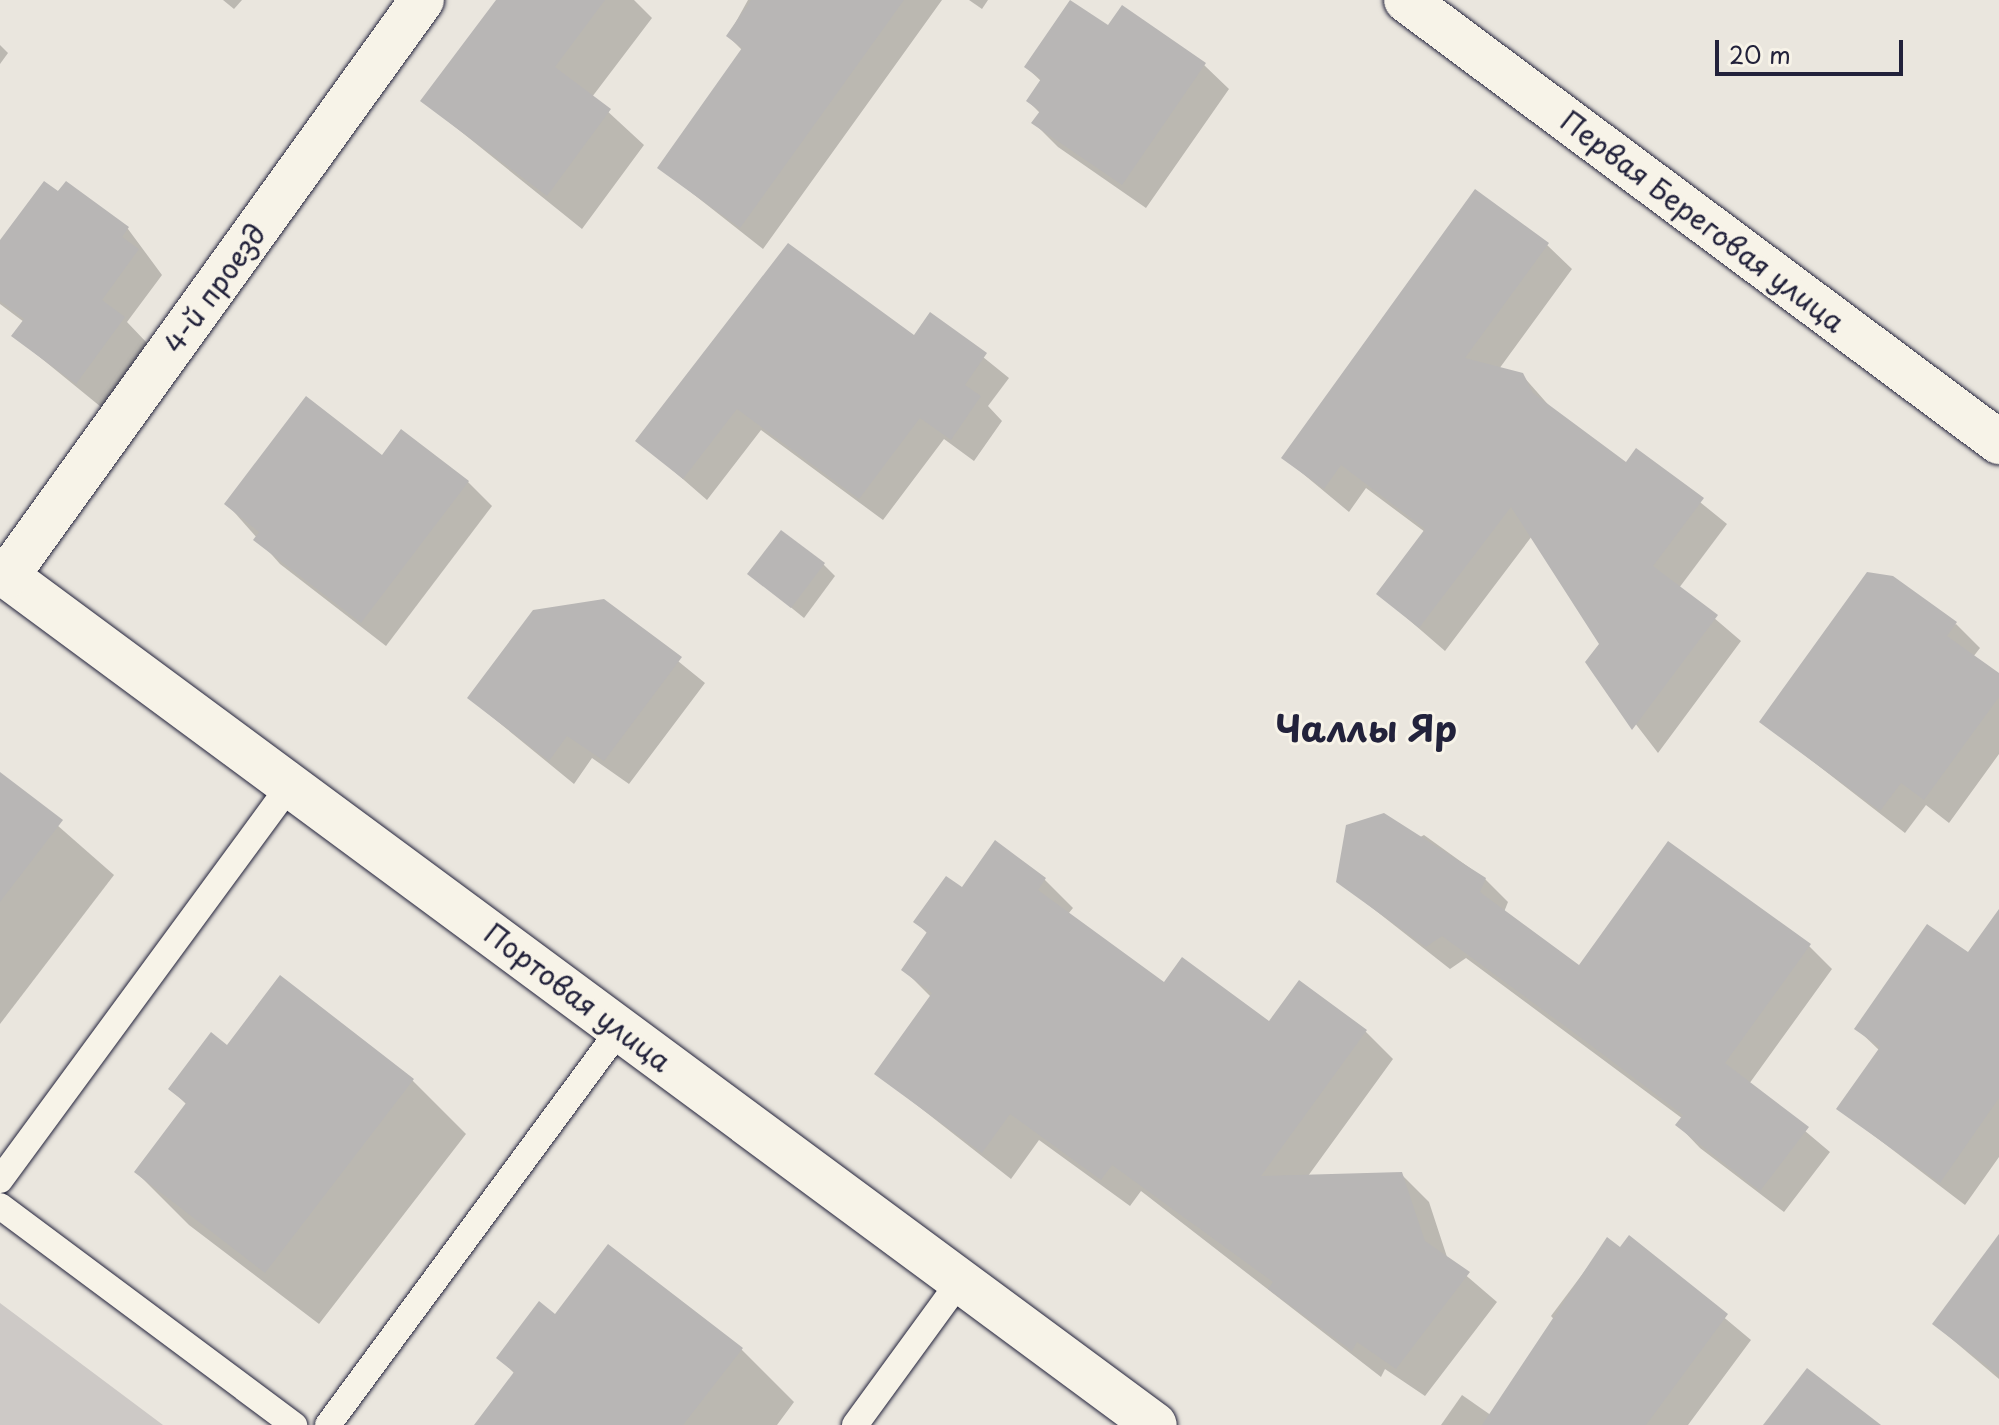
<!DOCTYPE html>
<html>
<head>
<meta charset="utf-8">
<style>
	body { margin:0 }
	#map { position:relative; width:1999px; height:1425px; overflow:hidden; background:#eae6de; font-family:"Playpen Sans",sans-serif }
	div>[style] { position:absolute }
	.green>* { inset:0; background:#cdc9c6 }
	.shadow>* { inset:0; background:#0003 }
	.building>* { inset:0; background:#b8b6b5 }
	.roads { filter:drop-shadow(0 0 2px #22223b) drop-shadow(0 0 2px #22223b) }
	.lane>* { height:26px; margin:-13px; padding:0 13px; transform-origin:13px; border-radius:13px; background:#f7f3e8 }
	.street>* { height:44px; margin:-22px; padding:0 22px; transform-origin:22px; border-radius:22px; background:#f7f3e8 }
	span { translate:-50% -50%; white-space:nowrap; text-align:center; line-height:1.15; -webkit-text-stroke:6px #f7f3e8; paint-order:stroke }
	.street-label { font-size:28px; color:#22223b }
	.district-label { font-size:36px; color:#22223b; font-weight:700 }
	.scale { position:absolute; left:1715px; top:40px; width:188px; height:36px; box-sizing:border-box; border:4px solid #22223b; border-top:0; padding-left:10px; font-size:24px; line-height:28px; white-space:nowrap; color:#22223b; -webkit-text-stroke:6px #f7f3e8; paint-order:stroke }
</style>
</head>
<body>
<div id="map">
	<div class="green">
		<div style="clip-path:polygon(0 1303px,163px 1425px,0 1425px)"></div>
	</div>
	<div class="shadow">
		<div style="clip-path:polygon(223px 0,242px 0,234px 9px)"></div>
		<div style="clip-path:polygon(498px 0,634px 0,652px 18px,592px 97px,644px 145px,582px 229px,423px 101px)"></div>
		<div style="clip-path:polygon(748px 0,942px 0,763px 249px,659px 167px,743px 51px,728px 36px)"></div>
		<div style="clip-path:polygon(969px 0,988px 0,982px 9px)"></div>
		<div style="clip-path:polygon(1108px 27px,1204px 65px,1229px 89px,1146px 208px,1058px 147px,1034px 123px,1040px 113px,1028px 101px,1042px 82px,1026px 67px)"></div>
		<div style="clip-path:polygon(0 45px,8px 53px,0 64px)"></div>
		<div style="clip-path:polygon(66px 184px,128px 229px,162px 275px,127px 322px,147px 343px,101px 407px,14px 336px,24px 322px,0 304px,0 243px)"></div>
		<div style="clip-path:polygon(1547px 245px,1572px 269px,1499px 369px,1522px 375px,1552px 409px,1627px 464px,1637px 451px,1727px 524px,1679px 588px,1741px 641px,1658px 753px,1588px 662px,1602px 644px,1532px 536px,1445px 651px,1378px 593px,1425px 532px,1366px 488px,1349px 512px,1284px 458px)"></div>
		<div style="clip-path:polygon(931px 315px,1009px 378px,988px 406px,1002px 421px,974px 461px,944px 439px,883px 520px,761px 430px,707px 500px,638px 440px,914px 338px)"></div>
		<div style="clip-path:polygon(383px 457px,468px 482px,492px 506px,386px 646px,280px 564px,227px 504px)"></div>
		<div style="clip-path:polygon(823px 564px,835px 576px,804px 618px,750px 574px)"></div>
		<div style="clip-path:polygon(604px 601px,705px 683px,629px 784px,592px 758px,574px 784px,469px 698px)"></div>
		<div style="clip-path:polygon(1956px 624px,1980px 648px,1973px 657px,1999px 676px,1999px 754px,1949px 823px,1926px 805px,1905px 833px,1762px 722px)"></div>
		<div style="clip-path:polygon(0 775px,114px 875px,0 1024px)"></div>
		<div style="clip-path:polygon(1424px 835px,1485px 879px,1508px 902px,1504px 912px,1580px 968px,1809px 946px,1832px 969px,1749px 1084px,1830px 1152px,1784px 1212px,1700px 1148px,1678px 1125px,1683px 1119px,1466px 958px,1450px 969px,1338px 881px)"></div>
		<div style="clip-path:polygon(995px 843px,1045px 880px,1073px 908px,1068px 914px,1164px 985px,1269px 1024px,1366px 1032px,1393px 1059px,1308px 1176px,1401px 1174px,1429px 1202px,1448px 1260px,1497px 1302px,1425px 1396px,1385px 1369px,1381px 1377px,1141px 1191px,1130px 1206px,1039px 1140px,1011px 1179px,876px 1073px,931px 997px,903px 969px,928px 934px,916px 922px,962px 890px)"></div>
		<div style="clip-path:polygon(1968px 955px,1999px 956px,1999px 1157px,1965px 1205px,1839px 1109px,1880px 1051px,1857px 1029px)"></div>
		<div style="clip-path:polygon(280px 978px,413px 1081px,466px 1134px,319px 1324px,189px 1225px,136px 1172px,187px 1105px,171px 1089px,227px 1047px)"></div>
		<div style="clip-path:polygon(1629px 1238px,1751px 1340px,1688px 1425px,1539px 1425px,1558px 1324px,1551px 1316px,1608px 1240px,1621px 1250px)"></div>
		<div style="clip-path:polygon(1999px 1268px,1999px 1379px,1934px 1324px)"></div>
		<div style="clip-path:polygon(555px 1316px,741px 1349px,794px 1402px,777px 1425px,476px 1425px,515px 1374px,499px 1358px)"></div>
		<div style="clip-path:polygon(1462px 1395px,1505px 1425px,1441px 1425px)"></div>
	</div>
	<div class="building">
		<div style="clip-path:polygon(496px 0,605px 0,555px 67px,611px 109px,547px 196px,420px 101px)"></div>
		<div style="clip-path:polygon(751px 0,904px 0,740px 228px,657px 168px,742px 48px,726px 36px)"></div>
		<div style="clip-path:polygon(1070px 0,1108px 25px,1122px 5px,1206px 63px,1122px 185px,1031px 123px,1040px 111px,1026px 101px,1041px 79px,1024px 67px)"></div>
		<div style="clip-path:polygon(44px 181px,58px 191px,66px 181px,129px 227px,122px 237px,139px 249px,102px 300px,125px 317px,76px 384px,11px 336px,24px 319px,0 301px,0 240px)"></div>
		<div style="clip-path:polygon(1475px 189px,1549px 243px,1465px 358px,1523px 373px,1533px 393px,1626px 462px,1636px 448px,1704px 498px,1653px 566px,1718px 615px,1632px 730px,1585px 662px,1599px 644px,1511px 507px,1419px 628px,1376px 594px,1425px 529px,1341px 465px,1324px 489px,1281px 458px)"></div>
		<div style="clip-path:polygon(788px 243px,914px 335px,930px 312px,987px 353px,965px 385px,981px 396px,951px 440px,920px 418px,859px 499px,737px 409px,683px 479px,635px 441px)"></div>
		<div style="clip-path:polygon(306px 396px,382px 455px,401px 429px,469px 481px,361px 623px,253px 540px,259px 532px,224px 504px)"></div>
		<div style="clip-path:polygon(781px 530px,825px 563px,791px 608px,747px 574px)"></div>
		<div style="clip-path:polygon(1867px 572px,1893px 576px,1957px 622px,1947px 636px,1999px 673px,1999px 697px,1924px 800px,1901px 783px,1880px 811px,1759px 722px)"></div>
		<div style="clip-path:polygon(604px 599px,682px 657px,604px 761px,567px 736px,549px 761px,467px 698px,533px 610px)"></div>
		<div style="clip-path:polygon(0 772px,63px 820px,0 902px)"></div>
		<div style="clip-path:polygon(1384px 813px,1486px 878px,1480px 892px,1579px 965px,1668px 841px,1811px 944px,1725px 1063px,1809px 1127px,1760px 1191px,1675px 1125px,1683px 1115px,1588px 1043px,1442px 936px,1426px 947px,1336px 882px,1346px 825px)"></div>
		<div style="clip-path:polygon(995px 840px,1046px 878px,1038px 890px,1164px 982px,1182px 957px,1269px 1021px,1299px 980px,1367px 1030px,1261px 1176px,1402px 1172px,1425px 1241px,1470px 1272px,1396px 1369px,1357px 1342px,1352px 1351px,1268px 1289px,1273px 1282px,1112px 1165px,1101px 1180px,1010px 1114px,982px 1153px,874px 1074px,932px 993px,901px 970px,927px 932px,913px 922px,946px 876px,962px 887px)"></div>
		<div style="clip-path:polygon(1999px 909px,1999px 1098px,1940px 1183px,1836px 1109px,1880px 1047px,1854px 1029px,1927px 924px,1968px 952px)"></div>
		<div style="clip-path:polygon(280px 975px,414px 1079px,265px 1273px,134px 1172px,186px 1103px,168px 1089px,211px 1032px,227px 1045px)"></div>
		<div style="clip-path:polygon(1999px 1234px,1999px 1375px,1932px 1324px)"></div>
		<div style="clip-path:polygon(1629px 1235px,1728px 1314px,1646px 1425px,1482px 1425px,1607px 1237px,1620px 1247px)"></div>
		<div style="clip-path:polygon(608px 1244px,743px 1348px,683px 1425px,474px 1425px,514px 1372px,496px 1358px,539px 1301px,555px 1314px)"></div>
		<div style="clip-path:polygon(1807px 1368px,1881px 1425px,1763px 1425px)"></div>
	</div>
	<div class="roads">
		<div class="lane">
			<div style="left:0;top:1180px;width:491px;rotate:-53.7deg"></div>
			<div style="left:0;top:1206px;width:367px;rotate:36.7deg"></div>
			<div style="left:328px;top:1425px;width:493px;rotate:-53.6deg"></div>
			<div style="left:855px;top:1425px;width:178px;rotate:-53.9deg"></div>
		</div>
		<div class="street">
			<div style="left:1406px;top:0;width:740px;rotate:36.7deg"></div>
			<div style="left:0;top:571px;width:1436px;rotate:36.48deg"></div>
			<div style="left:7px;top:576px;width:710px;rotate:-54.23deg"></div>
		</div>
	</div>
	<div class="street-label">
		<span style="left:1703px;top:221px;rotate:37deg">Первая Береговая улица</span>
		<span style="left:214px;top:288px;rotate:-54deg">4-й проезд</span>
		<span style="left:578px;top:997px;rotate:37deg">Портовая улица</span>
	</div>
	<div class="district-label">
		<span style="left:1366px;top:728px">Чаллы Яр</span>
	</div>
	<div class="scale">20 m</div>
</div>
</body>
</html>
